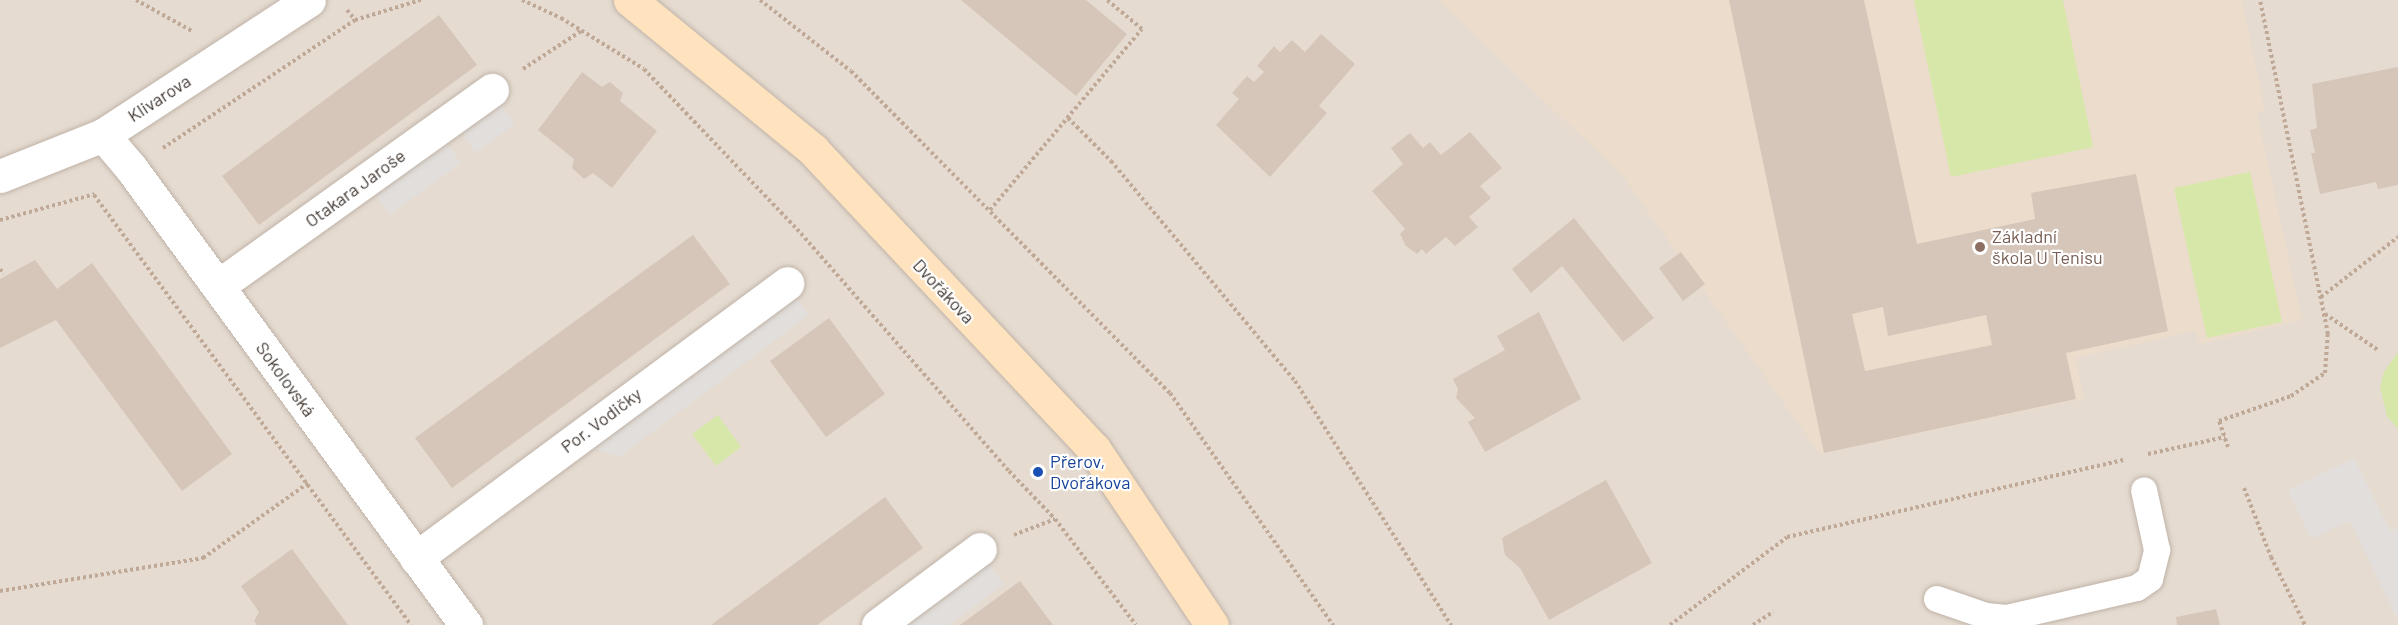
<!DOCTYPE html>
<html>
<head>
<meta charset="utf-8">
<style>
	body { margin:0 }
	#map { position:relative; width:2398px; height:625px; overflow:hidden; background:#f1eae2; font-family:Barlow,sans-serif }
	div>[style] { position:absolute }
	.residential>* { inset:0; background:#e5dbd0 }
	.education>* { inset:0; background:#ebdccb }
	.green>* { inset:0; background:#d7e7a9 }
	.parking>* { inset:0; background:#e1dedb }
	.building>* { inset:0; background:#d6c6ba }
	.path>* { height:4px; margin-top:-2px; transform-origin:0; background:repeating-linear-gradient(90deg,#bfa896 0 3px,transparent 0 6px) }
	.roads { filter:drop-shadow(0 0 2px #c0b3a8) drop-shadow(0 0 2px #c0b3a8) }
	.lane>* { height:26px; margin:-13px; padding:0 13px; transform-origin:13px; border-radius:13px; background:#fff }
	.street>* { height:33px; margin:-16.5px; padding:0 16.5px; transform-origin:16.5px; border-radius:16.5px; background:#fff }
	.secondary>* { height:33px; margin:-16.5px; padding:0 16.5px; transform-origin:16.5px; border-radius:16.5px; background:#ffe3be }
	.dots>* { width:16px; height:16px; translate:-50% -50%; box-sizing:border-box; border:3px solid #fff; border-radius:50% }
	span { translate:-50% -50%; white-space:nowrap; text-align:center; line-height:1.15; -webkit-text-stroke:4.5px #fff; paint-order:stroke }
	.street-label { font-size:18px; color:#433933 }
	.education-label { font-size:18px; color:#785e54 }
	.left { translate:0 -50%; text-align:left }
	.transit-label { font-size:18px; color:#164399 }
</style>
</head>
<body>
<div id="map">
	<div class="residential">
		<div style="clip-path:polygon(0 0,2398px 0,2398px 625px,0 625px)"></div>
	</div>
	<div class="education">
		<div style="clip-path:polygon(1438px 0,2242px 0,2265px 110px,2257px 113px,2302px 320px,2200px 344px,2195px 331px,2076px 358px,2084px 399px,1820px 454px,1621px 174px)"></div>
	</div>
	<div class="green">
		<div style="clip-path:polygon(1914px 0,2063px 0,2093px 147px,1951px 177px)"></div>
		<div style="clip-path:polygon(2250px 172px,2282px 322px,2207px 338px,2174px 188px)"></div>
		<div style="clip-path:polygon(2398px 352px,2398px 429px,2387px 416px,2380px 387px,2384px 372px)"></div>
		<div style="clip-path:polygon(718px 415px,741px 447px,716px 466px,692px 434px)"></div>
	</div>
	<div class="parking">
		<div style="clip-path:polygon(493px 94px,515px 124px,476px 153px,454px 123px)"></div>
		<div style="clip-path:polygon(439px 132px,461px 163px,390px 215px,368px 184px)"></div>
		<div style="clip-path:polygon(787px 285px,809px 315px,619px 457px,575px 443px)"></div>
		<div style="clip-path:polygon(2354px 458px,2390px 531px,2398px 528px,2398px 621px,2350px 521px,2311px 539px,2288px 490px)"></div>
		<div style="clip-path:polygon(981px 553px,1004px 584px,949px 625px,886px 625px)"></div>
	</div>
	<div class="building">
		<div style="clip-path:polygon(961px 0,1086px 0,1127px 34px,1076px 96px)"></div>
		<div style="clip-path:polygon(evenodd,1729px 0,1864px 0,1917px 244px,2035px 219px,2031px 193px,2136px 174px,2168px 331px,2066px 353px,2076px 399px,1824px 453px,1729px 0,1883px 307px,1888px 336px,1986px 315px,1992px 345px,1865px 371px,1852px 314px,1883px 307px)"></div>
		<div style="clip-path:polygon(439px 15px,477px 65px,259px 225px,222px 176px)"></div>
		<div style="clip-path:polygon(1321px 34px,1355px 64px,1319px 106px,1327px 113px,1270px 177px,1216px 125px,1239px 99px,1232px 93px,1247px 76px,1254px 82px,1264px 72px,1257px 66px,1274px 46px,1280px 52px,1292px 40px,1305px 52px)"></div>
		<div style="clip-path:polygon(2398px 67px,2398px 185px,2378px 189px,2376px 182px,2320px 194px,2311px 153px,2315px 153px,2310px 130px,2317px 128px,2312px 84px)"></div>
		<div style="clip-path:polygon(582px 72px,602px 87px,610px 82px,623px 93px,620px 101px,657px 131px,612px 188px,593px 173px,584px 179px,572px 168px,574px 159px,538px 130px)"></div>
		<div style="clip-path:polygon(1470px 132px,1502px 168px,1480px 186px,1491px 198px,1469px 217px,1478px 227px,1455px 246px,1446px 237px,1426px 254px,1422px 249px,1417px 254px,1406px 246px,1400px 234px,1405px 229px,1372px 191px,1403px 164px,1391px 148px,1410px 133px,1423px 148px,1430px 142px,1441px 155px)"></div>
		<div style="clip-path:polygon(1574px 218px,1654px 318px,1623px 342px,1562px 266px,1531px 293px,1512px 269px)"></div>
		<div style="clip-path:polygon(693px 235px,730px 284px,452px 488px,415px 438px)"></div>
		<div style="clip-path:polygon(1681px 252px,1705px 284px,1683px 301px,1659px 268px)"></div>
		<div style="clip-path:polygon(35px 260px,57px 289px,92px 263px,232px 454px,182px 491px,56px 320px,0 348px,0 279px)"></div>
		<div style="clip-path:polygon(1539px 312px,1581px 399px,1485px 452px,1468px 422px,1475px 418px,1456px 398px,1458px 389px,1453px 379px,1505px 350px,1497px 336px)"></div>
		<div style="clip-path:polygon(829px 318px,885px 394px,826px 437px,770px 361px)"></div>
		<div style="clip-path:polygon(1606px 480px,1652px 563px,1549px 620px,1520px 568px,1505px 555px,1502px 538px)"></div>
		<div style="clip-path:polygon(885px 497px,923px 548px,817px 625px,711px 625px)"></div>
		<div style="clip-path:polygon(292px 549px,348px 625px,257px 625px,254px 621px,259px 612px,241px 586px)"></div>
		<div style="clip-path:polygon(1020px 581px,1053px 625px,960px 625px)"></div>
		<div style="clip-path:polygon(2216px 609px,2220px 625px,2177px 625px,2176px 617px)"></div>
	</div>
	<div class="path">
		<div style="left:136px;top:0;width:64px;rotate:29deg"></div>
		<div style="left:522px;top:0;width:43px;rotate:24.8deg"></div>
		<div style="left:561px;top:18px;width:97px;rotate:31.6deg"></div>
		<div style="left:644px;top:69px;width:221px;rotate:46.3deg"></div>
		<div style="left:797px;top:229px;width:322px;rotate:48.8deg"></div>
		<div style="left:1009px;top:471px;width:66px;rotate:46.2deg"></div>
		<div style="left:1055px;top:519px;width:133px;rotate:52.6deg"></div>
		<div style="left:760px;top:0;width:115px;rotate:38deg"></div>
		<div style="left:851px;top:71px;width:453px;rotate:45.3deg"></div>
		<div style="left:1170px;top:393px;width:284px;rotate:54.9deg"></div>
		<div style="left:347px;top:10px;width:13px;rotate:51deg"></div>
		<div style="left:355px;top:20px;width:69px;rotate:-16.9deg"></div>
		<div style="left:523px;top:69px;width:69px;rotate:-33.2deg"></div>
		<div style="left:1068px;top:118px;width:61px;rotate:45deg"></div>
		<div style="left:1111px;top:161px;width:287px;rotate:50.1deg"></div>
		<div style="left:1295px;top:381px;width:290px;rotate:57.4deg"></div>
		<div style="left:163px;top:148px;width:231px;rotate:-33.7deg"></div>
		<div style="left:94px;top:195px;width:534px;rotate:53.6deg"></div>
		<div style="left:990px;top:210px;width:236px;rotate:-50deg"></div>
		<div style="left:1142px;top:29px;width:45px;rotate:-140.4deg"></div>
		<div style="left:0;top:220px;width:98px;rotate:-15.3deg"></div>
		<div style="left:0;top:269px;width:6px;rotate:59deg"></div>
		<div style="left:2321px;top:297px;width:98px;rotate:-37.9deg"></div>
		<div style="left:2325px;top:314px;width:64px;rotate:34.2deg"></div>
		<div style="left:2228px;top:447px;width:28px;rotate:-109deg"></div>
		<div style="left:2219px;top:421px;width:76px;rotate:-19.1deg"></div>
		<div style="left:2291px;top:396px;width:41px;rotate:-34.1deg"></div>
		<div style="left:2325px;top:373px;width:39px;rotate:-86deg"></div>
		<div style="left:2328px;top:334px;width:341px;rotate:-101.5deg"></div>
		<div style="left:2148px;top:454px;width:79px;rotate:-12.4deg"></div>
		<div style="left:2244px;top:488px;width:74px;rotate:68.6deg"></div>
		<div style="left:2271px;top:557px;width:76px;rotate:63.4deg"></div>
		<div style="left:1014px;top:535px;width:44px;rotate:-21.3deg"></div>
		<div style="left:0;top:591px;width:206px;rotate:-9.2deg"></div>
		<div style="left:203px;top:558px;width:129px;rotate:-35.5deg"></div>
		<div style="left:1670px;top:625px;width:146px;rotate:-36.9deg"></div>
		<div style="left:1787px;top:537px;width:345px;rotate:-12.9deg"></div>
		<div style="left:1753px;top:625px;width:24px;rotate:-33deg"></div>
	</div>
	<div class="roads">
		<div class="lane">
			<div style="left:1937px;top:599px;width:52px;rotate:19.1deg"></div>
			<div style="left:1986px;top:616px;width:21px;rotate:5deg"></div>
			<div style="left:2007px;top:618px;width:133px;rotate:-13deg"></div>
			<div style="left:2137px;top:588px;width:16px;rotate:-35deg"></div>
			<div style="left:2150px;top:579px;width:30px;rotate:-76deg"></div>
			<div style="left:2157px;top:550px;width:61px;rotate:-102.2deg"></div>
		</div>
		<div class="street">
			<div style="left:103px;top:135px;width:43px;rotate:49.7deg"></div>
			<div style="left:131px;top:168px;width:567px;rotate:53.76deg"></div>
			<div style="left:0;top:176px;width:111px;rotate:-21.7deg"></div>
			<div style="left:103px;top:135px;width:246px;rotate:-33.2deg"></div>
			<div style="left:218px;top:286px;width:337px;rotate:-35.6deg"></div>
			<div style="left:416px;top:558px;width:462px;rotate:-36.5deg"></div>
			<div style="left:878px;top:625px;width:127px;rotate:-36.7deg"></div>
		</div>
		<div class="secondary">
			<div style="left:630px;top:0;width:237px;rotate:39.3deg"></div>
			<div style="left:813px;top:150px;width:410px;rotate:46.8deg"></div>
			<div style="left:1094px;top:449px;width:212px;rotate:56.2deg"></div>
		</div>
	</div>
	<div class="dots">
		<div style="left:1980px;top:247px;background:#8d6e63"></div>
		<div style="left:1038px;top:472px;background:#1a4fb4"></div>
	</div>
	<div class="street-label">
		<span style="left:159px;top:98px;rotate:-33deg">Klivarova</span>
		<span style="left:355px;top:188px;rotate:-36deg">Otakara Jaroše</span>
		<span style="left:944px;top:291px;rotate:47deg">Dvořákova</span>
		<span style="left:286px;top:379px;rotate:54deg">Sokolovská</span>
		<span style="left:601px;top:420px;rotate:-37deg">Por. Vodičky</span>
	</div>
	<div class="education-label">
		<span class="left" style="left:1992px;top:247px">Základní<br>škola U Tenisu</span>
	</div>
	<div class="transit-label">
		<span class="left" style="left:1050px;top:472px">Přerov,<br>Dvořákova</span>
	</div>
</div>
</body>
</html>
